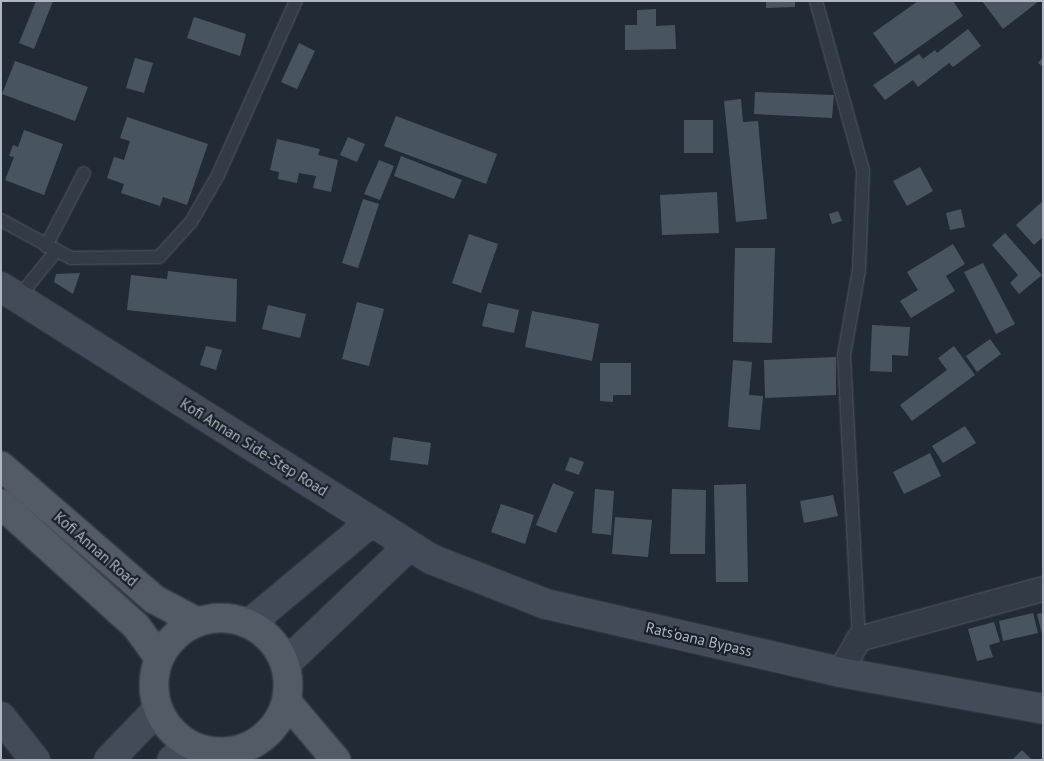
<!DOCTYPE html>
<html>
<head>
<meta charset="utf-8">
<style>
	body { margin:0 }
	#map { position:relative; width:1044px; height:761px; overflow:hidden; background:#202b35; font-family:"PT Sans",sans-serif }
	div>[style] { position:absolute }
	.building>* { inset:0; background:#485561 }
	.roads { filter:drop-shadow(0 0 1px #515a64) drop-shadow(0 0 1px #515a64) }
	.lane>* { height:12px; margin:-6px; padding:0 6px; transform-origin:6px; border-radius:6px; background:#333c46 }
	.street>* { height:24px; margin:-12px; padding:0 12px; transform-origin:12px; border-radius:12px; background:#333c46 }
	.secondary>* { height:28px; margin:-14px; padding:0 14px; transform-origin:14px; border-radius:14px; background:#424c59 }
	.primary>* { height:28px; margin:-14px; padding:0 14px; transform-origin:14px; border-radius:14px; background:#515c66 }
	.primary>.ring { margin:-14px; padding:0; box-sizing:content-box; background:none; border:28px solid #515c66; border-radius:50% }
	span { translate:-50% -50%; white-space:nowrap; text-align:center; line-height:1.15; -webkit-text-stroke:4.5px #19212a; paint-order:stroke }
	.street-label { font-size:15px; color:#aeb7c3 }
	.frame { position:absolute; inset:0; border:2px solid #aeb7c3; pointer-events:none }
</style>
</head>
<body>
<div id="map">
	<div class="building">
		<div style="clip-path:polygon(36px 1px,53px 1px,34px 49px,19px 43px)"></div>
		<div style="clip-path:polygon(766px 1px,795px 1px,795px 7px,766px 8px)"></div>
		<div style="clip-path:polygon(918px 1px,953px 1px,963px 16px,895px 64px,873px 33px)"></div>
		<div style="clip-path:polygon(982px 1px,1039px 1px,1003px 29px)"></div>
		<div style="clip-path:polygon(656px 9px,656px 26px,675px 25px,676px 49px,625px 50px,625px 25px,637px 25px,637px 10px)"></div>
		<div style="clip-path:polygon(194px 17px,246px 34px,240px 56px,187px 38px)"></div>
		<div style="clip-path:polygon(968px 29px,981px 46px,953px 67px,949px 63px,918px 87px,913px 80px,885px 100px,873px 85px,919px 54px,923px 59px,935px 50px,937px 53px)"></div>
		<div style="clip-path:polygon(299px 43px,315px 51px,297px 89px,281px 82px)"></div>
		<div style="clip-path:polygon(1043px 57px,1043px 67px,1038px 63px)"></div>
		<div style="clip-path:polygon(135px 58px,153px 63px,144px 93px,126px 88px)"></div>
		<div style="clip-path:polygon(15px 61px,88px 87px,75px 121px,2px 94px)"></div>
		<div style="clip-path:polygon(755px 92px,834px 95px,832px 118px,754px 114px)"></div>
		<div style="clip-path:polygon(741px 99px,743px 122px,758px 121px,767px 219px,736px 222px,724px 101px)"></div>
		<div style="clip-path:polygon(396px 116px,497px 154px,486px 184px,384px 146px)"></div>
		<div style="clip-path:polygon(127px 117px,208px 144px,187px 205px,163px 197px,160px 206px,121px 193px,124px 184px,107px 178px,114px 157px,124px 160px,130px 141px,120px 138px)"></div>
		<div style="clip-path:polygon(684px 120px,713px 120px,713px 153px,684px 153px)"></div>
		<div style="clip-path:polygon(24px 130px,63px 144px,44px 195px,5px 180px,14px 157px,9px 156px,13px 145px,18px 147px)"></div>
		<div style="clip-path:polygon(348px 137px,365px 144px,357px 162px,340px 155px)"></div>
		<div style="clip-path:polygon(277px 139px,320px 149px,318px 155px,338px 160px,331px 192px,313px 188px,316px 176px,299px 173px,297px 183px,278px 179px,279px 172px,270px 170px)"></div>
		<div style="clip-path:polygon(401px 156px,462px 180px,454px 199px,394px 176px)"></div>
		<div style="clip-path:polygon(379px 160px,394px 166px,380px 200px,364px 194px)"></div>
		<div style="clip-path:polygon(920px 167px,933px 191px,907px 206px,893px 181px)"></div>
		<div style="clip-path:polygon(717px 192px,719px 233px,662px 235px,660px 195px)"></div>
		<div style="clip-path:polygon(363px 199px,379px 204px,358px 268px,342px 263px)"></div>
		<div style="clip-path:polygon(1043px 201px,1043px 237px,1034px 245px,1016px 225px)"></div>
		<div style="clip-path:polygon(961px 209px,965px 227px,950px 230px,946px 213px)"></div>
		<div style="clip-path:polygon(838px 211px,842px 221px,832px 224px,829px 214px)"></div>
		<div style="clip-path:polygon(1005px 233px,1042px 275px,1019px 294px,1010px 283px,1018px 275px,992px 245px)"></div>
		<div style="clip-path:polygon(469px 234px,498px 244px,481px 293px,452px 283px)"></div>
		<div style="clip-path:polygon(953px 244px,965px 264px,946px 276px,955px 291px,911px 318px,900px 301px,918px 290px,907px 272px)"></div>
		<div style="clip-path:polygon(735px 248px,775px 248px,772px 343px,733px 342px)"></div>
		<div style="clip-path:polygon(983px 263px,1015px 324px,996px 334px,964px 272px)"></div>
		<div style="clip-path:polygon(168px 271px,237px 279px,236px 322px,127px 310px,131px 275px,167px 279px)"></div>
		<div style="clip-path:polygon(80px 273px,73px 294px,54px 282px,56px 274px)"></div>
		<div style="clip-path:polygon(357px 302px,384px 309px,369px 366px,342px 359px)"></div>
		<div style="clip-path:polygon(488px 303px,519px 310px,514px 333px,482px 326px)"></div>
		<div style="clip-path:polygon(268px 305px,306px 314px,300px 338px,262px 329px)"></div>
		<div style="clip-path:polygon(532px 311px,599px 324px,592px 361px,525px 347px)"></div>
		<div style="clip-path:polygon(872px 325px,910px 327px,908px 356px,892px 355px,892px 372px,870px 371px)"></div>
		<div style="clip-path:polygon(990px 339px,1001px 354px,977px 372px,966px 356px)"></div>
		<div style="clip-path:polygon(206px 346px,222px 350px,216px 370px,200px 365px)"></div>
		<div style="clip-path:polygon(954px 346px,975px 375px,912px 421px,900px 405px,947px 370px,938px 358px)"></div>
		<div style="clip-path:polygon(836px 357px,836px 395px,765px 398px,764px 360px)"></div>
		<div style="clip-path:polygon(733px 360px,752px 362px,749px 395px,763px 396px,760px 430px,728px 427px)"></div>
		<div style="clip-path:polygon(600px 363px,631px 363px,631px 395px,613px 395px,613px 402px,600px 401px)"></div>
		<div style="clip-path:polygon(965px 426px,976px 443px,943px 463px,932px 446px)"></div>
		<div style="clip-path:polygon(393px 437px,431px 443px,428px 465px,390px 460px)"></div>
		<div style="clip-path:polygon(930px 453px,941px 476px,904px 494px,893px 472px)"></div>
		<div style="clip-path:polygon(570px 457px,584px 462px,579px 475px,565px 470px)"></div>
		<div style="clip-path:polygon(553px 483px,574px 492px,556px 533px,536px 525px)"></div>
		<div style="clip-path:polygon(746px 484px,748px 582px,716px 582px,714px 485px)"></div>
		<div style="clip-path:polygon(595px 489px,614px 491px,611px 535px,592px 533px)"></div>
		<div style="clip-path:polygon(672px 489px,706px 490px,705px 554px,670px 554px)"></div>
		<div style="clip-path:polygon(833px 495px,838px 516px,804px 523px,800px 501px)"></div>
		<div style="clip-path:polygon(501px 504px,534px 515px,525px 544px,491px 532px)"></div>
		<div style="clip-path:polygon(615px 517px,652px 520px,648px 557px,612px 554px)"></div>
		<div style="clip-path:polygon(1033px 613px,1038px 633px,1003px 641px,999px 621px)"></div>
		<div style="clip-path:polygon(1043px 613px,1043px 633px,1042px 634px,1037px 614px)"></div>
		<div style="clip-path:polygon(994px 622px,1000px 642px,989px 645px,993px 657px,977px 661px,968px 629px)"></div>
		<div style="clip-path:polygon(1022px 750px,1032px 760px,1012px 760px)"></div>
	</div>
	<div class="roads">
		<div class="lane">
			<div style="left:816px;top:1px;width:176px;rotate:74.5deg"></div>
			<div style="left:863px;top:171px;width:99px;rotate:92.3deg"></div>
			<div style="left:859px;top:270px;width:86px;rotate:100deg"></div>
			<div style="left:844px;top:355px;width:284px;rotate:87deg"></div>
			<div style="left:1px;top:220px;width:80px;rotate:28.5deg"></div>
			<div style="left:71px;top:258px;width:88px;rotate:-0.7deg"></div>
			<div style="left:159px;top:257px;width:47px;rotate:-47.6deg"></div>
			<div style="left:191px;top:222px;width:54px;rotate:-60.1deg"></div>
			<div style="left:218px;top:175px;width:191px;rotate:-65.9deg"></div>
			<div style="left:46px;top:246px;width:82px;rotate:-62.5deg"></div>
			<div style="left:18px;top:298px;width:60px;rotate:-51deg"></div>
		</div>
		<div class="street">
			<div style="left:840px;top:672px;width:38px;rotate:-60deg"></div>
			<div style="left:859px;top:639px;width:191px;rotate:-15.2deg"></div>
		</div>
		<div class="secondary">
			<div style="left:1px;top:287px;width:509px;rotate:32.32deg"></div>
			<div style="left:431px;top:559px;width:123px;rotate:21.4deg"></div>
			<div style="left:546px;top:604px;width:302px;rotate:13deg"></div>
			<div style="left:840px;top:672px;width:206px;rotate:10.3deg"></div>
			<div style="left:249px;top:624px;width:160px;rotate:-39.9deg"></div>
			<div style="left:285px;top:664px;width:170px;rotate:-43.6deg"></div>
			<div style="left:1px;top:717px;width:55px;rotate:51.7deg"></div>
			<div style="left:109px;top:760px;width:71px;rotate:-46.1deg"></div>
			<div style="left:172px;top:760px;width:25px;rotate:-32deg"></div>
		</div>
		<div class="primary">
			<div style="left:1px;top:466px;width:203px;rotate:41deg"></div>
			<div style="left:154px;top:599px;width:49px;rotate:28.1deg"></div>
			<div style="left:1px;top:504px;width:182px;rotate:42.1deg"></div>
			<div style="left:136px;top:626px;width:39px;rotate:54deg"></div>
			<div class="ring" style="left:154px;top:618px;width:106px;height:106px"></div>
			<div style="left:287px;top:702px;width:76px;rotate:49.8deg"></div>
		</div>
	</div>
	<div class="street-label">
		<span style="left:254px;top:447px;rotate:32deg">Kofi Annan Side-Step Road</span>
		<span style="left:96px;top:549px;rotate:41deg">Kofi Annan Road</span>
		<span style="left:699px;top:639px;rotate:13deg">Rats'oana Bypass</span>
	</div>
	<div class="frame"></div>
</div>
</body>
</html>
